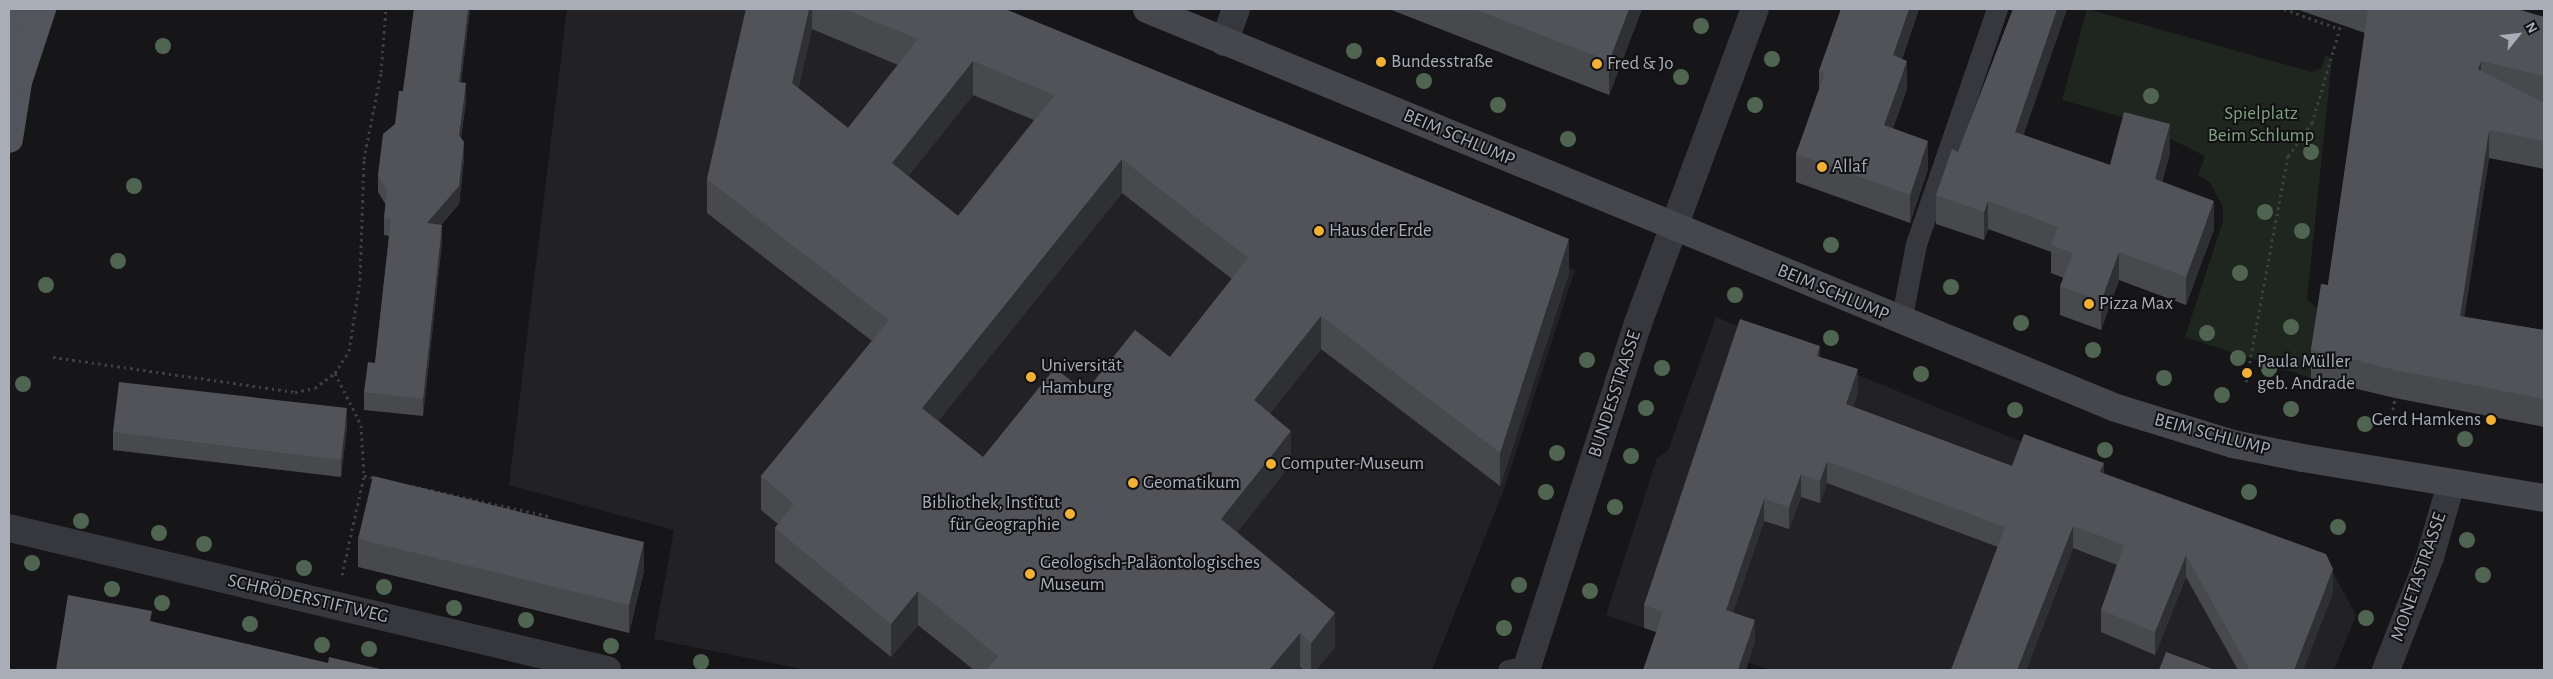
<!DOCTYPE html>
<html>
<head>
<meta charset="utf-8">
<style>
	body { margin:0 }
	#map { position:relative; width:2553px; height:679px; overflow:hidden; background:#161618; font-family:"Alegreya Sans",sans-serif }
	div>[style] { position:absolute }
	.built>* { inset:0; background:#222225 }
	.green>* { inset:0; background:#1e261f }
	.path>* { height:3px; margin-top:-1.5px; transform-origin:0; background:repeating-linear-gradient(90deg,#3d3f44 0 2.5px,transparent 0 6.5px) }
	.service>* { height:21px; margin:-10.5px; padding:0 10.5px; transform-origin:10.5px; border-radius:10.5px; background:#37383d }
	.minor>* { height:28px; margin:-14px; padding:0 14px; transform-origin:14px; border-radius:14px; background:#37383d }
	.tertiary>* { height:28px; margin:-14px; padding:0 14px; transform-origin:14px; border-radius:14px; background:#37383d }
	.secondary>* { height:28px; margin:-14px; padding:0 14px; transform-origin:14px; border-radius:14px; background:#45474d }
	.primary>* { height:28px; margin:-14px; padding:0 14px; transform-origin:14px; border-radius:14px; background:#53555c }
	.trees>* { width:16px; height:16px; margin:-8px; border-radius:50%; background:#506452 }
	.wall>* { inset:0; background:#47494d }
	.shaded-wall>* { inset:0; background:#2f3033 }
	.building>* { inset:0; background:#525359 }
	.dots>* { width:14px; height:14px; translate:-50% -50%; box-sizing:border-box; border:2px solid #111113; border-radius:50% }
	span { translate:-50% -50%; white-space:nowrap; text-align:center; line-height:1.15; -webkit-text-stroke:4px #111113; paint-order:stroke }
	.poi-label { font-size:19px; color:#a8adb8 }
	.left { translate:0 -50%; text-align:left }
	.right { translate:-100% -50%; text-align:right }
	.park-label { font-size:19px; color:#7fa381 }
	.street-label { font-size:19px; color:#a8adb8 }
	.frame { position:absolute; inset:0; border:10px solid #a8adb8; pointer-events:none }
	.north { position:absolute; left:2493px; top:10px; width:50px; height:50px; -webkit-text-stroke:4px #111113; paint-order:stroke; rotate:61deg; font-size:14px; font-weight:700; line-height:20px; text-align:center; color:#a8adb8 }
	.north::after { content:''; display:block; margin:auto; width:18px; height:22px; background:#a8adb8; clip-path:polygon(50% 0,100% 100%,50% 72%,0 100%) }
</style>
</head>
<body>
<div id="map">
	<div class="built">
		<div style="clip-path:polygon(567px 9px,954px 9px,1575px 270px,1504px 489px,1432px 670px,807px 670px,654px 639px,674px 530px,509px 485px)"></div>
		<div style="clip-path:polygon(1716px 317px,2127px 485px,2327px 561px,2356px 615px,2334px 670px,1771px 670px,1606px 615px,1657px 458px,1668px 451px)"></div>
	</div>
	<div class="green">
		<div style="clip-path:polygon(2087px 9px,2312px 72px,2321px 68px,2326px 55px,2332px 59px,2307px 299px,2321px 312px,2311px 378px,2185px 337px,2223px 221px,2223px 207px,2210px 182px,2198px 175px,2205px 156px,2133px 120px,2062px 100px)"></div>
	</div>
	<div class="path">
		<div style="left:2284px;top:9px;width:59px;rotate:19.7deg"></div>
		<div style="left:53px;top:357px;width:245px;rotate:8.2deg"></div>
		<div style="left:295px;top:392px;width:20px;rotate:-11deg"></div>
		<div style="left:315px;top:388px;width:25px;rotate:-37deg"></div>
		<div style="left:335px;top:373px;width:26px;rotate:-58deg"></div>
		<div style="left:349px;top:351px;width:72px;rotate:-81.2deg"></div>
		<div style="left:360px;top:280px;width:121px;rotate:-88.1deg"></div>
		<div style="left:364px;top:159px;width:89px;rotate:-78.9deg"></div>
		<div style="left:381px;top:72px;width:63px;rotate:-85.5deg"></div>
		<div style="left:335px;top:373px;width:58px;rotate:63.4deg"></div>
		<div style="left:361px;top:425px;width:51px;rotate:86.6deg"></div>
		<div style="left:364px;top:476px;width:12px;rotate:9deg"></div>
		<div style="left:2246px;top:382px;width:230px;rotate:-79.5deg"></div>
		<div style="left:2288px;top:156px;width:41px;rotate:-54deg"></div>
		<div style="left:2312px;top:123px;width:106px;rotate:-73.6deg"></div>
		<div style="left:2392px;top:416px;width:18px;rotate:-81deg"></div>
		<div style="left:412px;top:486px;width:140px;rotate:12.4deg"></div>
		<div style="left:342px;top:575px;width:101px;rotate:-77.5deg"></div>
	</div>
	<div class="service">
		<div style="left:1901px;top:321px;width:78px;rotate:-79deg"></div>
		<div style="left:1916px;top:244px;width:249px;rotate:-71deg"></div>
		<div style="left:1508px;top:670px;width:19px;rotate:-12deg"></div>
	</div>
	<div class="minor">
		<div style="left:1224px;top:42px;width:35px;rotate:-70deg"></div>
		<div style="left:9px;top:528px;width:615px;rotate:13.36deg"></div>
		<div style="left:2386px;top:670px;width:121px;rotate:-68.7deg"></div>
		<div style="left:2430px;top:557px;width:76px;rotate:-74deg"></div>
	</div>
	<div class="tertiary">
		<div style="left:1526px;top:670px;width:361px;rotate:-72.1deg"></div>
		<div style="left:1637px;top:326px;width:338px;rotate:-69.6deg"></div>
	</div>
	<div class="secondary">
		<div style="left:1147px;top:9px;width:1048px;rotate:22.38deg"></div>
		<div style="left:2116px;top:408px;width:122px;rotate:17.1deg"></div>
		<div style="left:2233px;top:444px;width:71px;rotate:11.3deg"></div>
		<div style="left:2303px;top:458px;width:244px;rotate:9.4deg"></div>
	</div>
	<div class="primary">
		<div style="left:18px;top:9px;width:48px;rotate:90deg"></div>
		<div style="left:9px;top:139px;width:58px;rotate:-81deg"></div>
		<div style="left:18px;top:82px;width:77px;rotate:-71.8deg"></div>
	</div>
	<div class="trees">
		<div style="left:1701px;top:26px"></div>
		<div style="left:163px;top:46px"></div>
		<div style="left:1354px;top:51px"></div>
		<div style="left:1772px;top:59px"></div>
		<div style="left:1681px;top:77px"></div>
		<div style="left:1424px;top:81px"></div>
		<div style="left:2151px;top:96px"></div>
		<div style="left:1498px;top:105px"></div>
		<div style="left:1755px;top:105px"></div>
		<div style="left:1568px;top:139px"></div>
		<div style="left:2311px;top:152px"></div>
		<div style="left:134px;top:186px"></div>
		<div style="left:2265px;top:212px"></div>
		<div style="left:2302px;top:231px"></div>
		<div style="left:1831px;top:245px"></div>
		<div style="left:118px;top:261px"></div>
		<div style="left:2240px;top:273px"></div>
		<div style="left:46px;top:285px"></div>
		<div style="left:1951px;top:287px"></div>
		<div style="left:1735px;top:295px"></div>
		<div style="left:2021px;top:323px"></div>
		<div style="left:2291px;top:327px"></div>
		<div style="left:2207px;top:333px"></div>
		<div style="left:1831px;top:338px"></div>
		<div style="left:2093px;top:350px"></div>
		<div style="left:2238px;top:358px"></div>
		<div style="left:1587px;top:360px"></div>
		<div style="left:1662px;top:368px"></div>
		<div style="left:2269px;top:369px"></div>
		<div style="left:1921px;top:374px"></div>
		<div style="left:2164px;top:378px"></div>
		<div style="left:23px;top:384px"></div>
		<div style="left:2222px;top:395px"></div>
		<div style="left:1646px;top:408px"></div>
		<div style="left:2291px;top:409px"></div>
		<div style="left:2015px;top:410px"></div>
		<div style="left:2365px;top:424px"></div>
		<div style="left:2465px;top:439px"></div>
		<div style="left:2105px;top:450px"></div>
		<div style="left:1557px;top:453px"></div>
		<div style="left:1631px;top:456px"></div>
		<div style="left:1546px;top:492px"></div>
		<div style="left:2249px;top:492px"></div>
		<div style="left:1615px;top:507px"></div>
		<div style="left:81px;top:521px"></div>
		<div style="left:2338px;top:527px"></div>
		<div style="left:159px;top:533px"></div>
		<div style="left:2467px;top:540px"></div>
		<div style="left:204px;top:544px"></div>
		<div style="left:32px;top:563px"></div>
		<div style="left:304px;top:568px"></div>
		<div style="left:2483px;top:575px"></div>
		<div style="left:1519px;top:585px"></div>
		<div style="left:384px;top:587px"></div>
		<div style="left:112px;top:589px"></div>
		<div style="left:1590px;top:591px"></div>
		<div style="left:162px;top:603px"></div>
		<div style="left:454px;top:608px"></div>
		<div style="left:2366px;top:618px"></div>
		<div style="left:526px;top:620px"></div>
		<div style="left:250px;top:624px"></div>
		<div style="left:1504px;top:628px"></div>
		<div style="left:322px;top:645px"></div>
		<div style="left:611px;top:646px"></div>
		<div style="left:369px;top:649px"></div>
		<div style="left:701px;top:662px"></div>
	</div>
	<div class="wall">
		<div style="clip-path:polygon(414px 9px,470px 9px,461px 82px,466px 101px,461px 138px,464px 159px,459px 204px,441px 225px,442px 242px,423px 416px,364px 410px,364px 392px,375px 363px,389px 236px,384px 235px,384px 218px,386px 205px,378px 192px,378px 175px,395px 124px,403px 91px)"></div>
		<div style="clip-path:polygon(evenodd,746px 9px,1005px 9px,1569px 273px,1500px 486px,1321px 349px,1270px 413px,1291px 464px,1237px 532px,1335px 647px,1316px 670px,1304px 670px,1300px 667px,1297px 670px,974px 670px,918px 625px,891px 657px,775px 562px,775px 528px,778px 524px,761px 510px,761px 476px,872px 341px,707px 213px,707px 179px,746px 9px,812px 29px,898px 65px,848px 128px,798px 89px,812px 29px,746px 9px,973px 95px,1034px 120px,958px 216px,908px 176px,973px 95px,746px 9px,1122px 193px,1232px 279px,1170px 357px,983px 457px,938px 421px,1122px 193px)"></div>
		<div style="clip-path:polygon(1389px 9px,1642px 9px,1609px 95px)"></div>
		<div style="clip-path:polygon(1841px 9px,1919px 9px,1902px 59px,1907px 89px,1893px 128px,1928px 169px,1910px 223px,1796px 182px,1796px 154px,1819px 89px,1819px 71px)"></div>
		<div style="clip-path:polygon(2013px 9px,2067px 9px,2023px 135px,2110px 165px,2170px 153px,2162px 182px,2214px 229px,2186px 305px,2119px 280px,2101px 330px,2060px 315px,2060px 286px,2064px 278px,2051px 273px,2051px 252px,1988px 229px,1984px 240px,1936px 224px,1936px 195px,1958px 152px)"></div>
		<div style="clip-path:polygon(2296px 9px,2517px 9px,2544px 17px,2544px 169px,2489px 158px,2464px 317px,2544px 330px,2544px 427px,2395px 398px,2311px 378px,2311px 349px,2328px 285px,2365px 33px)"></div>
		<div style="clip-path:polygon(1820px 357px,1858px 392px,1853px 407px,2012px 466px,2104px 474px,2333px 592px,2303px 670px,2238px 670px,2186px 577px,2155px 655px,2101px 632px,2101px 610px,2117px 565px,2073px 548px,2026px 670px,1951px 670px,1998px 547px,1827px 483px,1820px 503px,1801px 497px,1789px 529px,1764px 521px,1733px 612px,1755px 642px,1656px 632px,1644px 628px,1644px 605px)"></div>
		<div style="clip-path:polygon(347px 426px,341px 477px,113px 450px,113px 432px)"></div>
		<div style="clip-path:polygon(358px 539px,644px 571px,629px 633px,358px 567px)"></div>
	</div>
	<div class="shaded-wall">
		<div style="clip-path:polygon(468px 9px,470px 9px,459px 99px,459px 82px)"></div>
		<div style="clip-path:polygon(809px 9px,812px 9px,812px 29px,792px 117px,792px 83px)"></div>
		<div style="clip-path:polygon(1629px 9px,1642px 9px,1609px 95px,1609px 61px)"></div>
		<div style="clip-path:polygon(1909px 9px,1919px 9px,1893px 84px,1893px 55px)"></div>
		<div style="clip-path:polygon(2057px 9px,2067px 9px,2015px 160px,2015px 132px)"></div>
		<div style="clip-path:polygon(973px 61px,973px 95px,892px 197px,892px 163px)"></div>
		<div style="clip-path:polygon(1907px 61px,1907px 89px,1884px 153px,1884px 125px)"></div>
		<div style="clip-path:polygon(2481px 61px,2481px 90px,2478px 69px)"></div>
		<div style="clip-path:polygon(466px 83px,466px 101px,459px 152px,459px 135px)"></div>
		<div style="clip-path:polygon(2170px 124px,2170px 153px,2155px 207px,2155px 179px)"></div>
		<div style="clip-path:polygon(2489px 130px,2489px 158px,2460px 345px,2460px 316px)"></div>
		<div style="clip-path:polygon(1928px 141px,1928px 169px,1910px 223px,1910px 195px)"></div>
		<div style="clip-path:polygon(464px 142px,464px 159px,459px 204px,427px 240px,427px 223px)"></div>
		<div style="clip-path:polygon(1122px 159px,1122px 193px,922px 441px,922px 408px)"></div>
		<div style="clip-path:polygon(1988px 201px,1988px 229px,1984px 240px,1984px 212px)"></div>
		<div style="clip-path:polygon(2214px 201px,2214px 229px,2186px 305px,2186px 277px)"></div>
		<div style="clip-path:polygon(442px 225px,442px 242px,423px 416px,423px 399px)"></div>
		<div style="clip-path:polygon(1569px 239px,1569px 273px,1500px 486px,1500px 453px)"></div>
		<div style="clip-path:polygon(2119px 252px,2119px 280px,2101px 330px,2101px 301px)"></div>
		<div style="clip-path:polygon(1321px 316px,1321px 349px,1254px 434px,1254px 400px)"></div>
		<div style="clip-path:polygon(1820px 346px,1820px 369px,1817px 356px)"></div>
		<div style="clip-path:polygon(1858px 369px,1858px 392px,1846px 427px,1846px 404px)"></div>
		<div style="clip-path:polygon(347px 408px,347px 426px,341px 477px,341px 460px)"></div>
		<div style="clip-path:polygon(1291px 431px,1291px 464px,1221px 553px,1221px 519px)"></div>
		<div style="clip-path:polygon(1827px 461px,1827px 483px,1820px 503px,1820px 481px)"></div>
		<div style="clip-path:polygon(2104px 463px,2104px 486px,2100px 472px)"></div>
		<div style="clip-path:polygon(1801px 474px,1801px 497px,1789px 529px,1789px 507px)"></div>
		<div style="clip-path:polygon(1764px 499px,1764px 521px,1726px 633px,1726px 610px)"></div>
		<div style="clip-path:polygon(2073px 526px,2073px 548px,2026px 670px,2017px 670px)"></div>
		<div style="clip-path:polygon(644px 542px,644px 571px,629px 633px,629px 605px)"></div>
		<div style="clip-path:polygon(2186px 555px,2186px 577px,2155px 655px,2155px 632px)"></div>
		<div style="clip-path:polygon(2333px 569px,2333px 592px,2303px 670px,2294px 670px)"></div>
		<div style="clip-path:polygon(918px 591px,918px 625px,891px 657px,891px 624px)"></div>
		<div style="clip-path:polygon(1335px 613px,1335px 647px,1316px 670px,1311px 670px,1311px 643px)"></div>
		<div style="clip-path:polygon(1755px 620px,1755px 642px,1746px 670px,1738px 670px)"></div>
		<div style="clip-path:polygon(1300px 633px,1300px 667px,1297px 670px,1269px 670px)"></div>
	</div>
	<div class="building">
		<div style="clip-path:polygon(414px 9px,468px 9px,459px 82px,466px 83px,459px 135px,464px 142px,459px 186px,427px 223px,442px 225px,423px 399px,364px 392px,368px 362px,375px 363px,391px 219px,384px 218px,387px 190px,378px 175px,383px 134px,395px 124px,399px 91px,403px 91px)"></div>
		<div style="clip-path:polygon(evenodd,746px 9px,809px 9px,792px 83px,848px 128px,918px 39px,844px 9px,1005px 9px,1569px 239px,1500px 453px,1321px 316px,1254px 400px,1291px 431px,1221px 519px,1335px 613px,1311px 643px,1300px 633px,1269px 670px,986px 670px,998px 656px,918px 591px,891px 624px,775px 528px,794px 504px,761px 476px,889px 320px,707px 179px,746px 9px,973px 61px,1055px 95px,958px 216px,892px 163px,973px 61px,746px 9px,1122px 159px,1248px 258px,1170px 357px,1135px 330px,1085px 392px,1055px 368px,983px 457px,922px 408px,1122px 159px)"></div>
		<div style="clip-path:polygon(1474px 9px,1629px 9px,1609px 61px)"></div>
		<div style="clip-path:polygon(1841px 9px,1909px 9px,1893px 55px,1907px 61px,1884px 125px,1928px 141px,1910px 195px,1796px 154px,1825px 73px,1819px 71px)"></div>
		<div style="clip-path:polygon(2013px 9px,2057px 9px,2015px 132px,2110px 165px,2124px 112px,2170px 124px,2155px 179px,2214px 201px,2186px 277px,2119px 252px,2101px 301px,2060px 286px,2073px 253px,2051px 245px,2058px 227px,1988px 201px,1984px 212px,1936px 195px,1952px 149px,1958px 152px)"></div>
		<div style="clip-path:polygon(2368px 9px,2517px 9px,2544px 17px,2544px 76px,2481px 61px,2478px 69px,2544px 103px,2544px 141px,2489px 130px,2460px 316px,2544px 330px,2544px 399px,2395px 370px,2311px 349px,2321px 284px,2328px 285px)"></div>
		<div style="clip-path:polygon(1740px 319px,1820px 346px,1817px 356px,1858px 369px,1846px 404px,2012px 466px,2024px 434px,2104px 463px,2100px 472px,2326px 554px,2333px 569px,2294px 670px,2250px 670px,2186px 555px,2155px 632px,2101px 610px,2124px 545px,2073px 526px,2017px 670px,1951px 670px,2005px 527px,1827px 461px,1820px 481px,1801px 474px,1789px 507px,1764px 499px,1726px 610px,1755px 620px,1738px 670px,1643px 670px,1663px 612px,1644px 605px)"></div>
		<div style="clip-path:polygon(119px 382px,347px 408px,341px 460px,113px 432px)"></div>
		<div style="clip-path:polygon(373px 476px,644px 542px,629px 605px,358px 539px)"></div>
		<div style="clip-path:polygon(68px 595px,152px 611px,150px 621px,328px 663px,329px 657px,384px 670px,56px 670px)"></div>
		<div style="clip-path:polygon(2166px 652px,2215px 670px,2159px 670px)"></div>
	</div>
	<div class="dots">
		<div style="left:1381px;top:62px;background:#f2b134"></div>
		<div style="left:1597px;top:64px;background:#f2b134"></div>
		<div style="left:1822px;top:167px;background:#f2b134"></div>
		<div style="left:1319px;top:231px;background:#f2b134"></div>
		<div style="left:2089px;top:304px;background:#f2b134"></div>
		<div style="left:2247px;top:373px;background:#f2b134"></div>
		<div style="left:1031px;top:377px;background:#f2b134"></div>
		<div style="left:2491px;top:420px;background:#f2b134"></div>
		<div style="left:1271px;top:464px;background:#f2b134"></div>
		<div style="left:1133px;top:483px;background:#f2b134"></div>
		<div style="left:1070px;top:514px;background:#f2b134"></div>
		<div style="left:1030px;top:574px;background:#f2b134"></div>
	</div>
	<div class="poi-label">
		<span class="left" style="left:1391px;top:62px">Bundesstraße</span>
		<span class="left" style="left:1607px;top:64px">Fred &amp; Jo</span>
		<span class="left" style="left:1832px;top:167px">Allaf</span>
		<span class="left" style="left:1329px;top:231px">Haus der Erde</span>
		<span class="left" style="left:2099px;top:304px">Pizza Max</span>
		<span class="left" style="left:2257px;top:373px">Paula Müller<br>geb. Andrade</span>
		<span class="left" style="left:1041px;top:377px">Universität<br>Hamburg</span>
		<span class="right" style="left:2481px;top:420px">Gerd Hamkens</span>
		<span class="left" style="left:1281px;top:464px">Computer-Museum</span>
		<span class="left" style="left:1143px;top:483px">Geomatikum</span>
		<span class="right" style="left:1060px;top:514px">Bibliothek, Institut<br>für Geographie</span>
		<span class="left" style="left:1040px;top:574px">Geologisch-Paläontologisches<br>Museum</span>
	</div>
	<div class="park-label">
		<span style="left:2261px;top:125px">Spielplatz<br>Beim Schlump</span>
	</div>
	<div class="street-label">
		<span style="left:1459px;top:138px;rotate:23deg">BEIM SCHLUMP</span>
		<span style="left:1833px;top:293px;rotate:23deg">BEIM SCHLUMP</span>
		<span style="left:1615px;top:394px;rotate:-72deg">BUNDESSTRASSE</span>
		<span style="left:2212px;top:435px;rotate:15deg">BEIM SCHLUMP</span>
		<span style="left:2419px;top:577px;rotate:-71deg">MONETASTRASSE</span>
		<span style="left:308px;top:599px;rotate:13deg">SCHRÖDERSTIFTWEG</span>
	</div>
	<div class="frame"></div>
	<div class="north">N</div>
</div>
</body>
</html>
